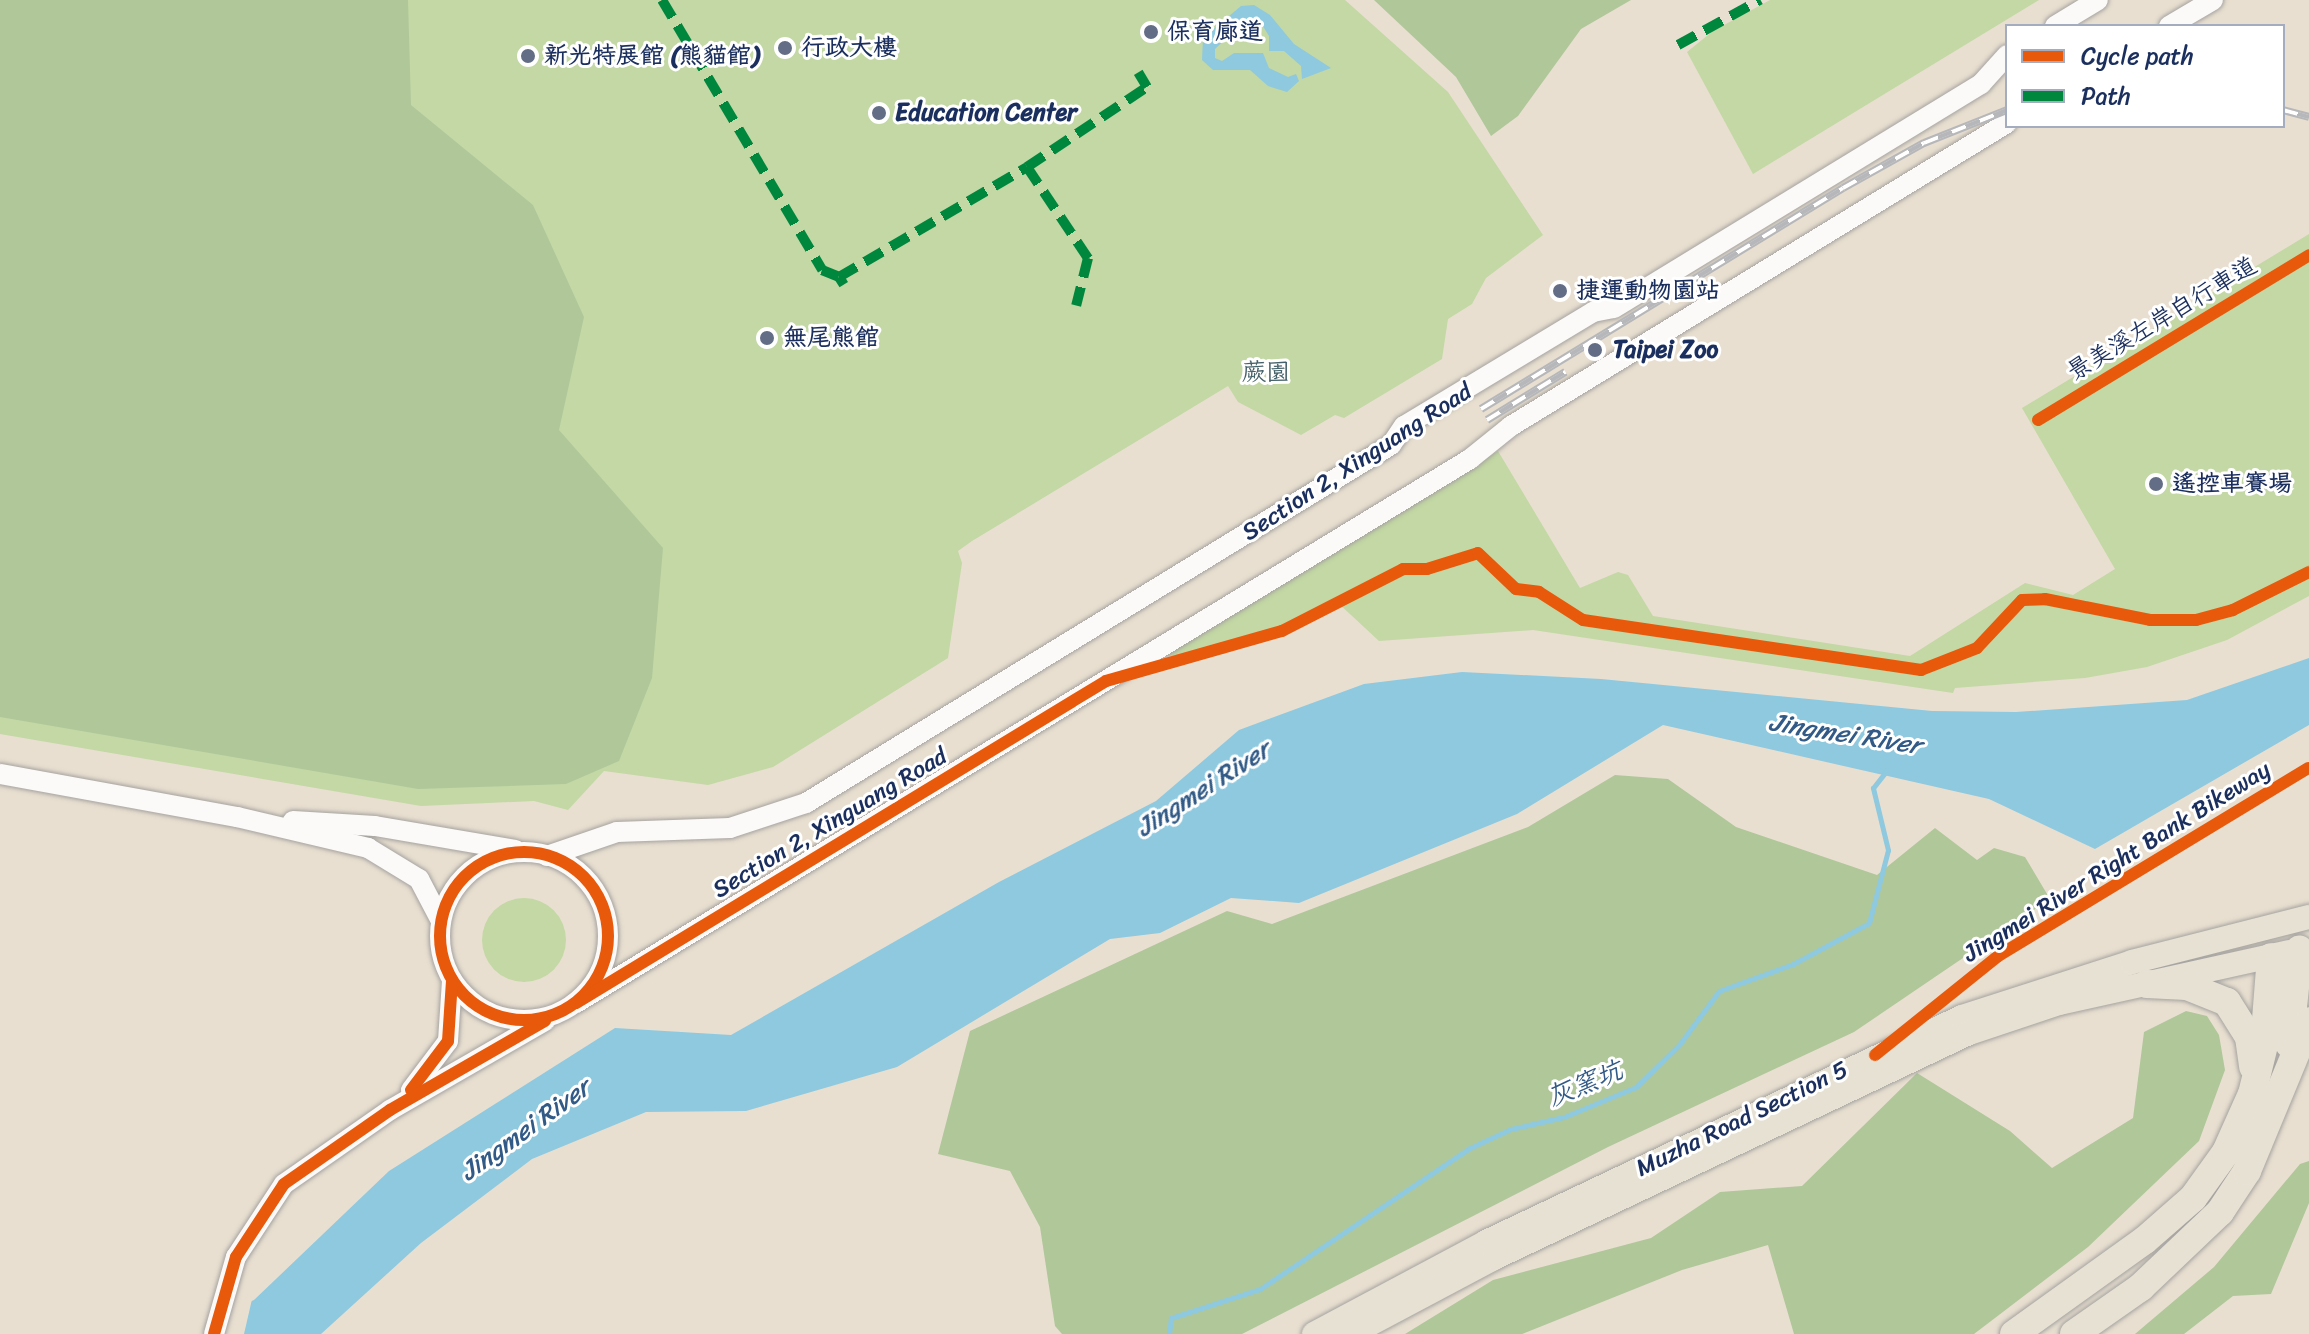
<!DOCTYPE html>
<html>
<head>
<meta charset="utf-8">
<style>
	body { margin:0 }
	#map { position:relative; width:2309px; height:1334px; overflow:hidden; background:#e8dfd0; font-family:Sriracha,"LXGW WenKai TC",sans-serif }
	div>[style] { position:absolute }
	.green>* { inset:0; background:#c3d8a4 }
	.round { border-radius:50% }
	.forest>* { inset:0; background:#b0c79a }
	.water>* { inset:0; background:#8ec9df }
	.pier>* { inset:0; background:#e8dfd0 }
	.stream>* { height:5px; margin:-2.5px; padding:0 2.5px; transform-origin:2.5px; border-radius:2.5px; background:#8ec9df }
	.roads { filter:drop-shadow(0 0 2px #a5a3a0) drop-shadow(0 0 2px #a5a3a0) }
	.minor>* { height:20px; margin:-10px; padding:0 10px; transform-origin:10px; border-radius:10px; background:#fcfaf8 }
	.minor>.ring { margin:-10px; padding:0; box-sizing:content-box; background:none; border:20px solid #fcfaf8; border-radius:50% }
	.major>* { height:24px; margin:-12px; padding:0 12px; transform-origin:12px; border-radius:12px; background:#e7e1d4 }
	.highway>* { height:28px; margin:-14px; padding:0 14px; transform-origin:14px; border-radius:14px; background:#e7e1d4 }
	.rail>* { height:8px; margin-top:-4px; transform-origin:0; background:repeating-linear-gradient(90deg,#fff 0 15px,#b6b7ba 0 30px); box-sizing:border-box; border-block:2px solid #b6b7ba }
	.quiet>* { height:10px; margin-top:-5px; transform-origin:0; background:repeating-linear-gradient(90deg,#00873e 0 20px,transparent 0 30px) }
	.cycleway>* { height:12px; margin:-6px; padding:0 6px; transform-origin:6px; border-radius:6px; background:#e8590c }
	.cycleway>.ring { margin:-6px; padding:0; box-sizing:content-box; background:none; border:12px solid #e8590c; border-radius:50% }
	.dots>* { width:22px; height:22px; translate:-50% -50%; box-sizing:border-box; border:4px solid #fff; border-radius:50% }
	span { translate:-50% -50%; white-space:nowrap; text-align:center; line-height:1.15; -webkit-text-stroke:6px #fff; paint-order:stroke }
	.poi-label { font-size:24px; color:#1b2f5e; font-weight:700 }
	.left { translate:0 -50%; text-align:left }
	.street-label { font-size:24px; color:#1b2f5e }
	.park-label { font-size:24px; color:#446068 }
	.water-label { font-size:26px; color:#325a86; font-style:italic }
	.legend { position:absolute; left:2005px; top:24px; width:280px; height:104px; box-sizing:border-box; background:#fff; border:2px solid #a4acbf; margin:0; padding:10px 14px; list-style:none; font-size:24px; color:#1b2f5e }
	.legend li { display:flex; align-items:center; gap:16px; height:40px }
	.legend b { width:40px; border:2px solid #a4acbf }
</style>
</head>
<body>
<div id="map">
	<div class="green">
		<div style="clip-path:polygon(0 0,1345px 0,1448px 92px,1543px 235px,1486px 278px,1472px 304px,1448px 319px,1442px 359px,1344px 418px,1335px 415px,1301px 435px,1238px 402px,1228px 386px,972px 541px,958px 551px,962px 563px,948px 658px,773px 767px,708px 785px,604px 771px,568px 810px,534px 801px,421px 806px,0 734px)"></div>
		<div style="clip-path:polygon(1770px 0,2039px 0,1753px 174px,1687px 52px,1713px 31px)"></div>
		<div style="clip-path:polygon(2309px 234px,2309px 596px,2227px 640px,2147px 667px,2085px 678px,1955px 688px,1953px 693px,1533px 630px,1379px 641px,1337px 602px,1224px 654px,1164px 656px,1498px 451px,1580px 588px,1618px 572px,1628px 575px,1653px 616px,1910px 656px,2025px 583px,2073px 595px,2115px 569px,2022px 408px)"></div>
		<div class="round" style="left:482px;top:898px;width:84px;height:84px"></div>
	</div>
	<div class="forest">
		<div style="clip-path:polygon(0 0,408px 0,411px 105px,533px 205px,584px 317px,559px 430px,663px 548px,652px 678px,619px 761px,566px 784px,418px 789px,0 717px)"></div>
		<div style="clip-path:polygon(1374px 0,1631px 0,1581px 29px,1518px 116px,1491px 136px,1456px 77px)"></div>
		<div style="clip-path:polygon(1615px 775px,1668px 779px,1736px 827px,1877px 875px,1935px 828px,1977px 860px,1994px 848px,2025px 857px,2050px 899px,1854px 1032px,1608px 1147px,1242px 1334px,1062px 1334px,1055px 1326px,1040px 1227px,1010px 1171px,938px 1154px,970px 1031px,1227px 911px,1272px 924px,1528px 827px)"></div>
		<div style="clip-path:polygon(2186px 1011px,2207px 1016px,2219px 1035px,2225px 1070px,2199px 1141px,2088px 1247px,1974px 1334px,1794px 1334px,1768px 1245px,1682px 1270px,1522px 1334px,1405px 1334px,1493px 1280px,1651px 1238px,1720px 1192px,1802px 1186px,1917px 1073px,2010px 1131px,2052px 1168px,2133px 1118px,2144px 1032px)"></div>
		<div style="clip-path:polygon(2309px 1161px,2309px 1203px,2271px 1294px,2233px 1296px,2184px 1334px,2135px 1334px,2214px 1267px,2300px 1164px)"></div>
	</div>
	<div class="water">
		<div style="clip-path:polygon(1254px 5px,1270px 15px,1294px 44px,1331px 68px,1302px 79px,1301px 66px,1284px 51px,1269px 51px,1269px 36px,1259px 20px,1246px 20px,1215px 49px,1215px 58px,1222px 61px,1234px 53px,1263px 53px,1269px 68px,1288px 77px,1296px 74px,1299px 81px,1287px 92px,1268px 86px,1250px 70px,1213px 70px,1202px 60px,1203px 38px,1241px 6px)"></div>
		<div style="clip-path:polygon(2309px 658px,2309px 725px,2095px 849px,1989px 799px,1663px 725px,1517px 814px,1299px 903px,1231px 898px,1160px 933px,1110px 939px,897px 1067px,746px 1111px,646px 1112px,532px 1159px,421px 1243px,321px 1334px,175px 1334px,254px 1300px,389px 1171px,615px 1028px,731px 1035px,999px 882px,1156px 801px,1239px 730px,1364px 684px,1462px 672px,1601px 679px,1932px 711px,2016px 712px,2187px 700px)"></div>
	</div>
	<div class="pier">
		<div style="clip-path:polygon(253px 1295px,244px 1334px,173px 1334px,174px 1330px)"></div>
	</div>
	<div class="stream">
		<div style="left:1169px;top:1334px;width:16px;rotate:-83deg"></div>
		<div style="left:1171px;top:1318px;width:94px;rotate:-18deg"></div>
		<div style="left:1260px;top:1289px;width:253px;rotate:-33.9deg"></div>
		<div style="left:1470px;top:1148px;width:45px;rotate:-24.9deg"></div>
		<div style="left:1511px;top:1129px;width:54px;rotate:-12.8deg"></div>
		<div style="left:1564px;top:1117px;width:78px;rotate:-22.6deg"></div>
		<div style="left:1636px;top:1087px;width:60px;rotate:-44.3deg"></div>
		<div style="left:1679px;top:1045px;width:67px;rotate:-53.5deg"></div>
		<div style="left:1719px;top:991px;width:79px;rotate:-20deg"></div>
		<div style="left:1793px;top:964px;width:86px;rotate:-28.3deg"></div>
		<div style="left:1869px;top:923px;width:75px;rotate:-75.4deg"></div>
		<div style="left:1888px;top:850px;width:64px;rotate:-103.6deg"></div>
		<div style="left:1873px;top:788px;width:23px;rotate:-52deg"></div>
	</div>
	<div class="roads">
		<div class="minor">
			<div style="left:2055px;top:26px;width:50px;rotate:-31.2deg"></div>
			<div style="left:2169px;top:26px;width:51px;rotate:-30.6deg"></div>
			<div style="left:0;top:774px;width:241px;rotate:10.3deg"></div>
			<div style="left:237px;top:817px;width:135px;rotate:13.3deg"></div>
			<div style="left:368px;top:848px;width:60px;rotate:31.3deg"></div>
			<div style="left:419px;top:879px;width:47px;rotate:62.4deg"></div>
			<div style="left:293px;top:821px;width:82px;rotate:3.5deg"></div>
			<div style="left:375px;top:826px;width:142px;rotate:9.7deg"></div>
			<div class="ring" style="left:440px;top:852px;width:148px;height:148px"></div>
			<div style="left:547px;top:856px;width:74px;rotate:-18.9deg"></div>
			<div style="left:617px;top:832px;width:113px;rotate:-2deg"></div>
			<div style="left:730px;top:828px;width:80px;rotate:-18.2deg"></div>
			<div style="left:806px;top:803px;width:686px;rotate:-31.47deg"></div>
			<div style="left:1391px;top:445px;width:23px;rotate:-56deg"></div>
			<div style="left:1404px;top:426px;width:221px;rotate:-31.1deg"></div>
			<div style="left:1593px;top:312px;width:21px;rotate:-11deg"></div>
			<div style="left:1614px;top:308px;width:430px;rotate:-31.4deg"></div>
			<div style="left:1981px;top:84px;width:39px;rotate:-48deg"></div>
			<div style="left:576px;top:1003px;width:1047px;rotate:-31.32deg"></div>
			<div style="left:1470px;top:459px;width:53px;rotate:-38.8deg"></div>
			<div style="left:1511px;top:426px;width:581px;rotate:-31.42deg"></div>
			<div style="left:411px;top:1090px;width:61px;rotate:-52.9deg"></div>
			<div style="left:448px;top:1041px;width:61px;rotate:-86.2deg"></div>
			<div style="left:214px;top:1334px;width:80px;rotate:-74.1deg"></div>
			<div style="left:236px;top:1257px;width:87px;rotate:-56.7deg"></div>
			<div style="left:284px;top:1184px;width:129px;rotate:-34.9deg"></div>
			<div style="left:390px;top:1110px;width:179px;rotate:-29.9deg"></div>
		</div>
		<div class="major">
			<div style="left:1314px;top:1334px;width:195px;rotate:-28.1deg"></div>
			<div style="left:1486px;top:1242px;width:526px;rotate:-25.3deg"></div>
			<div style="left:1962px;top:1017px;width:179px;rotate:-17.9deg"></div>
			<div style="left:2132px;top:962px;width:183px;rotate:-14.3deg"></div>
			<div style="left:1351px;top:1334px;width:162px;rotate:-28deg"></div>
			<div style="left:1494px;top:1258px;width:526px;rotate:-25.35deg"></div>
			<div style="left:1969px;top:1033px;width:95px;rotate:-18.4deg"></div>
			<div style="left:2059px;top:1003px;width:236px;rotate:-12.5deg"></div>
		</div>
		<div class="highway">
			<div style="left:2147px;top:984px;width:40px;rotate:2.9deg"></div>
			<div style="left:2187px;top:986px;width:43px;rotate:21.8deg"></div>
			<div style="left:2227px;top:1002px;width:41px;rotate:57.8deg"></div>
			<div style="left:2249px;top:1037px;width:30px;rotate:82deg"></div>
			<div style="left:2289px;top:1044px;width:95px;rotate:-83.9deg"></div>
			<div style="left:2014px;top:1334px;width:161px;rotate:-35.7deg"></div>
			<div style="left:2145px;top:1240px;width:64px;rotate:-41.2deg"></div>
			<div style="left:2193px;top:1198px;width:57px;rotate:-54.3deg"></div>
			<div style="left:2226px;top:1152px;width:64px;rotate:-65.9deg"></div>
			<div style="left:2252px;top:1094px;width:50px;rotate:-76.2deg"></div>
			<div style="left:2264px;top:1045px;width:88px;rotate:-85.5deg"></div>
			<div style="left:2074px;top:1334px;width:82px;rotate:-35deg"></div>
			<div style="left:2141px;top:1287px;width:109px;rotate:-43.5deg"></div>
			<div style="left:2220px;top:1212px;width:49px;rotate:-56.6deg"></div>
			<div style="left:2247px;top:1171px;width:162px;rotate:-67.5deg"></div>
		</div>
	</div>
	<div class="rail">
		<div style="left:2283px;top:110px;width:27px;rotate:15deg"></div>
		<div style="left:1481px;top:409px;width:424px;rotate:-31.4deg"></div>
		<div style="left:1843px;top:188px;width:93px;rotate:-29.1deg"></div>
		<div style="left:1924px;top:143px;width:89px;rotate:-21.7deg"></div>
		<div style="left:1487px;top:420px;width:92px;rotate:-31.6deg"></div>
	</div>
	<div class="quiet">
		<div style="left:662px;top:0;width:314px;rotate:59.3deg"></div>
		<div style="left:822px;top:270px;width:18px;rotate:22deg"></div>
		<div style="left:839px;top:277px;width:9px;rotate:58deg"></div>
		<div style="left:1678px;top:45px;width:94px;rotate:-28.8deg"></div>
		<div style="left:1027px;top:167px;width:110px;rotate:56.2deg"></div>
		<div style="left:1088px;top:258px;width:49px;rotate:104deg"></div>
		<div style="left:839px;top:277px;width:218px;rotate:-30.3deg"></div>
		<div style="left:1027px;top:167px;width:144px;rotate:-33.7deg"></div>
		<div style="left:1147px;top:87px;width:17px;rotate:-121deg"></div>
	</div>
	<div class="cycleway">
		<div style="left:2038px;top:420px;width:317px;rotate:-31.3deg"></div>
		<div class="ring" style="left:440px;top:852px;width:156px;height:156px"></div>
		<div style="left:576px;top:1003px;width:620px;rotate:-31.28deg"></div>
		<div style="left:1106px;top:681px;width:183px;rotate:-15.9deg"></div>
		<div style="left:1282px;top:631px;width:136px;rotate:-27.1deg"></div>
		<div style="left:1403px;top:569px;width:24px"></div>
		<div style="left:1427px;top:569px;width:53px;rotate:-17.4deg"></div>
		<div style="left:1478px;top:553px;width:52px;rotate:43.5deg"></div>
		<div style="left:1516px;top:589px;width:23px;rotate:7deg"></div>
		<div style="left:1539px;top:592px;width:52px;rotate:32.5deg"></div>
		<div style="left:1583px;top:620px;width:342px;rotate:8.4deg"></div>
		<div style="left:1921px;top:670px;width:60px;rotate:-21.4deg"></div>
		<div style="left:1977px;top:648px;width:66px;rotate:-46.8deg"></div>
		<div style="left:2022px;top:600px;width:23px;rotate:-2deg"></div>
		<div style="left:2045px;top:599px;width:107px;rotate:11.3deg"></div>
		<div style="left:2150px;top:620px;width:46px"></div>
		<div style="left:2196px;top:620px;width:38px;rotate:-15deg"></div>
		<div style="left:2233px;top:610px;width:85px;rotate:-26.6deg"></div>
		<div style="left:1875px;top:1055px;width:158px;rotate:-38.8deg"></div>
		<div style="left:1998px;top:956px;width:363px;rotate:-31.2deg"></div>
		<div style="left:411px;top:1090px;width:61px;rotate:-52.9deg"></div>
		<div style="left:448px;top:1041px;width:61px;rotate:-86.2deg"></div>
		<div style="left:214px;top:1334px;width:80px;rotate:-74.1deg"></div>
		<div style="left:236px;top:1257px;width:87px;rotate:-56.7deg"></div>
		<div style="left:284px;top:1184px;width:129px;rotate:-34.9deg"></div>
		<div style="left:390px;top:1110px;width:179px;rotate:-29.9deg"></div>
	</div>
	<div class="dots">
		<div style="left:1151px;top:32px;background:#636d86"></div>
		<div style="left:785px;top:48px;background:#636d86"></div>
		<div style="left:528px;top:56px;background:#636d86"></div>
		<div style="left:879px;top:113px;background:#636d86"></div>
		<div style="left:1560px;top:291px;background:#636d86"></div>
		<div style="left:767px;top:338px;background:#636d86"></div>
		<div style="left:1595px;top:350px;background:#636d86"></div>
		<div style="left:2156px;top:484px;background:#636d86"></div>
	</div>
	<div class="poi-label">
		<span class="left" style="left:1167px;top:32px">保育廊道</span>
		<span class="left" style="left:801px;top:48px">行政大樓</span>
		<span class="left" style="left:544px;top:56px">新光特展館 (熊貓館)</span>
		<span class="left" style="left:895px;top:113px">Education Center</span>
		<span class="left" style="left:1576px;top:291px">捷運動物園站</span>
		<span class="left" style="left:783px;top:338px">無尾熊館</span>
		<span class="left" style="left:1613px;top:350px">Taipei Zoo</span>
		<span class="left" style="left:2172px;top:484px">遙控車賽場</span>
	</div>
	<div class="street-label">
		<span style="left:2162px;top:319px;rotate:-31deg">景美溪左岸自行車道</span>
		<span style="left:1357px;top:462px;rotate:-33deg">Section 2, Xinguang Road</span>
		<span style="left:830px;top:823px;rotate:-31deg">Section 2, Xinguang Road</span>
		<span style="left:2117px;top:862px;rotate:-32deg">Jingmei River Right Bank Bikeway</span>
		<span style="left:1742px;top:1119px;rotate:-26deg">Muzha Road Section 5</span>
	</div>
	<div class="park-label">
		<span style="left:1266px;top:373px">蕨園</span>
	</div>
	<div class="water-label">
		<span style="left:1845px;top:734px;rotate:9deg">Jingmei River</span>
		<span style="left:1203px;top:789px;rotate:-33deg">Jingmei River</span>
		<span style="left:1585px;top:1084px;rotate:-22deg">灰窯坑</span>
		<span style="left:525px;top:1130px;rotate:-36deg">Jingmei River</span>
	</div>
	<ul class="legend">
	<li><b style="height:10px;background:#e8590c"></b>Cycle path</li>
	<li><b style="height:10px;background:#00873e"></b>Path</li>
	</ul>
</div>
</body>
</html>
